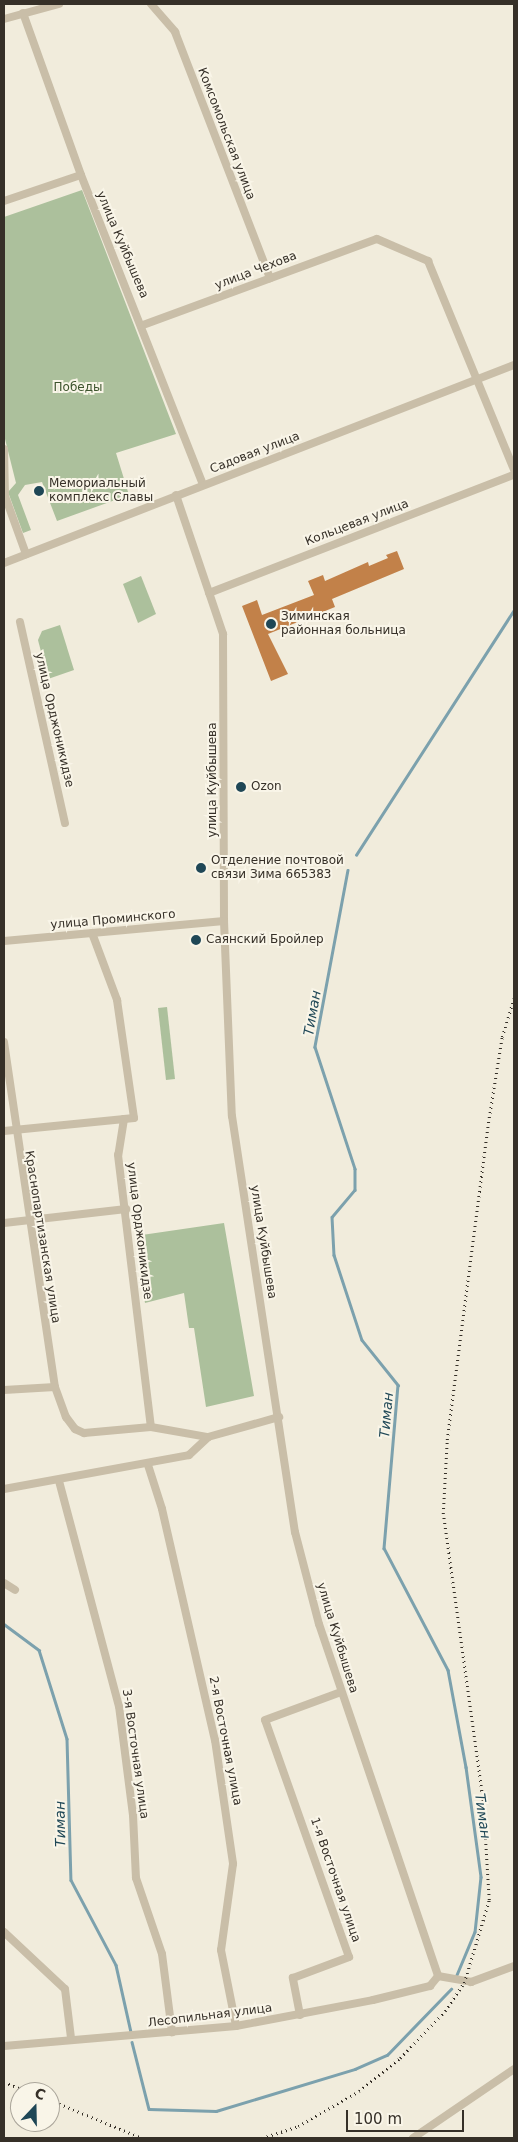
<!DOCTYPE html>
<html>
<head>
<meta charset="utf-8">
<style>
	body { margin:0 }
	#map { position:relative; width:518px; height:2142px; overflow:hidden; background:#f1ecdc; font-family:"DejaVu Sans",sans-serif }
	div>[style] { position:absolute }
	.green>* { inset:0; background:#acc09c }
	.stream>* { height:2.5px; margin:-1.25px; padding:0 1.25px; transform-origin:1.25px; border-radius:1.25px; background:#7ca1ad }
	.building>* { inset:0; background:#c28149 }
	.minor>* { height:8px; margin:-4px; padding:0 4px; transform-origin:4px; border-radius:4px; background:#c9bea8 }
	.rail>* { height:2.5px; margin-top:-1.25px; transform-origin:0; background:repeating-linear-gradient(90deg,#363028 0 1px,transparent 0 5px) }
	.dots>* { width:14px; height:14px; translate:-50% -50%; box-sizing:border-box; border:2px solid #f9f5e8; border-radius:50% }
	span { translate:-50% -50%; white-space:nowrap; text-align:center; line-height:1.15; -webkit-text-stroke:4px #f9f5e8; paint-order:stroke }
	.street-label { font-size:12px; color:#363028 }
	.park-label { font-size:12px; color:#3d542d }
	.poi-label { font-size:12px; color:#363028 }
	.left { translate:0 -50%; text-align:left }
	.water-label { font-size:14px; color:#1f4756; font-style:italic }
	.frame { position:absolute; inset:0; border:5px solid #363028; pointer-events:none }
	.north { position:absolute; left:10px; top:2082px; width:50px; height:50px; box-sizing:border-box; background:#f9f5e8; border:1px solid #aba69b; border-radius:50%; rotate:21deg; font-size:14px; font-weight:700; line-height:20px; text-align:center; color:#363028 }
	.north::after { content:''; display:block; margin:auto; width:18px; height:22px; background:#1f4756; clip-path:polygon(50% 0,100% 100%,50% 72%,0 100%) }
	.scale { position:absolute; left:346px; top:2110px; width:118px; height:22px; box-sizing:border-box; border:2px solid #363028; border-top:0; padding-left:6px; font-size:15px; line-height:18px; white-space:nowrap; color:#363028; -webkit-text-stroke:4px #f9f5e8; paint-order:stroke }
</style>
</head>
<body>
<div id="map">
	<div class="green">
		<div style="clip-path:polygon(82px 190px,176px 434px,116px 453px,129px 495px,57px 521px,42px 482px,25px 485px,18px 495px,31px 530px,23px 533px,8px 492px,16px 483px,4px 435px,4px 217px)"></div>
		<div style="clip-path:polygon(141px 576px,156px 614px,138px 623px,123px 584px)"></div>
		<div style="clip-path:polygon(60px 625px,74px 670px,48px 679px,38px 640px,42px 631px)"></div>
		<div style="clip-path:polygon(167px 1007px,175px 1079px,166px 1080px,158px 1008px)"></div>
		<div style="clip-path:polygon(224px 1223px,254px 1396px,206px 1407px,194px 1328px,189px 1328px,184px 1293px,145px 1303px,135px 1236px)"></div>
	</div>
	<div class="stream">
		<div style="left:356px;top:855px;width:292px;rotate:-57.2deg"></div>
		<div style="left:348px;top:870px;width:180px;rotate:100.6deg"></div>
		<div style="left:315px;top:1047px;width:128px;rotate:71.8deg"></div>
		<div style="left:355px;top:1169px;width:21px;rotate:90deg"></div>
		<div style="left:355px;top:1190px;width:35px;rotate:130deg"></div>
		<div style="left:332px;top:1217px;width:38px;rotate:87deg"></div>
		<div style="left:334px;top:1255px;width:89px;rotate:71.8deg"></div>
		<div style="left:362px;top:1340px;width:58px;rotate:51.3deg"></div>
		<div style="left:398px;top:1385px;width:164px;rotate:94.9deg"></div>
		<div style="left:384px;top:1548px;width:138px;rotate:62.3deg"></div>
		<div style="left:448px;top:1670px;width:99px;rotate:79.5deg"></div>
		<div style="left:466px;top:1767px;width:111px;rotate:82.2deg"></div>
		<div style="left:481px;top:1877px;width:55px;rotate:96.2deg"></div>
		<div style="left:475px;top:1932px;width:47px;rotate:112.7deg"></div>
		<div style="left:4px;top:1624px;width:44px;rotate:36.6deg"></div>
		<div style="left:39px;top:1650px;width:93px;rotate:72.5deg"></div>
		<div style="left:67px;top:1739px;width:141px;rotate:88.4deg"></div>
		<div style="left:71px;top:1880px;width:96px;rotate:62.1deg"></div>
		<div style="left:116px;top:1965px;width:69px;rotate:77.4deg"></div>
		<div style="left:132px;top:2042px;width:69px;rotate:75.8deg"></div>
		<div style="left:149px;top:2109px;width:67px;rotate:1.7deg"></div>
		<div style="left:216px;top:2111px;width:145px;rotate:-16.8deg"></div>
		<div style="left:355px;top:2069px;width:35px;rotate:-24deg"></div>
		<div style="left:387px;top:2055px;width:92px;rotate:-45.9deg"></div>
	</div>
	<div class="building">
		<div style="clip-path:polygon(397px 551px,404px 569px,332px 599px,335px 607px,268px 634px,288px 674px,271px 681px,242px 606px,257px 600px,262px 615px,314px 595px,308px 581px,323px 575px,325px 581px,368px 562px,369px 566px,388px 558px,386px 555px)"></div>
	</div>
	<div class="minor">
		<div style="left:151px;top:4px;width:37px;rotate:49deg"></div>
		<div style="left:175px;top:32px;width:264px;rotate:68.9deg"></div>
		<div style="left:23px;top:13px;width:172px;rotate:70.3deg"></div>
		<div style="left:81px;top:175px;width:333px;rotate:68.5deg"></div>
		<div style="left:4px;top:19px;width:57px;rotate:-15.3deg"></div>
		<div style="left:4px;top:201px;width:81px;rotate:-18.7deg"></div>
		<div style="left:143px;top:325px;width:249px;rotate:-20.2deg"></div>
		<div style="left:377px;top:239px;width:56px;rotate:23.3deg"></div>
		<div style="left:428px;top:261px;width:226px;rotate:67.6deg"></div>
		<div style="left:4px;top:449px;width:47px;rotate:88.8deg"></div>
		<div style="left:5px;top:496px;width:62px;rotate:70.1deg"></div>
		<div style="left:176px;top:495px;width:147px;rotate:71.3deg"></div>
		<div style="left:223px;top:634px;width:287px;rotate:89.8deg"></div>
		<div style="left:224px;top:921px;width:195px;rotate:87.7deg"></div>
		<div style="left:232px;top:1116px;width:421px;rotate:81.4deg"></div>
		<div style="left:295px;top:1532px;width:95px;rotate:75.4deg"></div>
		<div style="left:319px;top:1624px;width:372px;rotate:71.3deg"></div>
		<div style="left:4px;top:563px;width:547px;rotate:-21.22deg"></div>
		<div style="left:209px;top:593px;width:327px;rotate:-21.2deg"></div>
		<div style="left:20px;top:622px;width:206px;rotate:77.4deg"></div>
		<div style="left:92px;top:933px;width:72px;rotate:69.5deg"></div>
		<div style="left:117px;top:1000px;width:119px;rotate:81.8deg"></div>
		<div style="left:134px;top:1118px;width:10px;rotate:174deg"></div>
		<div style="left:124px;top:1119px;width:36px;rotate:99deg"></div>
		<div style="left:118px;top:1155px;width:274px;rotate:83.1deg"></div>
		<div style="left:4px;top:941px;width:221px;rotate:-5.2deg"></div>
		<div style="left:4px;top:1042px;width:349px;rotate:81.6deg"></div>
		<div style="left:55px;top:1387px;width:32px;rotate:70deg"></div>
		<div style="left:66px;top:1417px;width:15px;rotate:53deg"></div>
		<div style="left:75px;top:1429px;width:10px;rotate:24deg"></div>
		<div style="left:84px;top:1433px;width:67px;rotate:-5.1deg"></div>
		<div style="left:151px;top:1427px;width:58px;rotate:10deg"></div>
		<div style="left:4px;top:1131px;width:121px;rotate:-5.7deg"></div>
		<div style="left:4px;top:1223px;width:123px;rotate:-6.5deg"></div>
		<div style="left:4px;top:1390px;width:51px;rotate:-3.4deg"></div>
		<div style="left:148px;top:1465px;width:46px;rotate:72.3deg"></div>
		<div style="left:162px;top:1509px;width:237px;rotate:77.1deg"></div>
		<div style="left:215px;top:1740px;width:125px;rotate:81.7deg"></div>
		<div style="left:233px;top:1864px;width:87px;rotate:97.9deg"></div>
		<div style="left:221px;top:1950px;width:77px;rotate:78.8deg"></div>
		<div style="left:59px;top:1481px;width:233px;rotate:75.1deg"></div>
		<div style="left:119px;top:1706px;width:110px;rotate:82.7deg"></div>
		<div style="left:133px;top:1815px;width:63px;rotate:87.3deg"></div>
		<div style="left:136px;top:1878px;width:80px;rotate:71.1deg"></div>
		<div style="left:162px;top:1954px;width:79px;rotate:82.7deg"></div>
		<div style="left:4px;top:1489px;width:188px;rotate:-10.4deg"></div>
		<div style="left:189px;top:1455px;width:26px;rotate:-43deg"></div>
		<div style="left:208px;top:1437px;width:74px;rotate:-15.7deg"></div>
		<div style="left:4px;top:1583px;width:13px;rotate:32deg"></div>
		<div style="left:4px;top:1932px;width:83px;rotate:43.1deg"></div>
		<div style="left:65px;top:1989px;width:49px;rotate:83deg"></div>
		<div style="left:438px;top:1976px;width:34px;rotate:10deg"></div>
		<div style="left:471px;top:1982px;width:46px;rotate:-20.4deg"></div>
		<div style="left:300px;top:2015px;width:38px;rotate:-101deg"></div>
		<div style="left:293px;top:1978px;width:60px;rotate:-20.6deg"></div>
		<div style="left:349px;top:1957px;width:251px;rotate:-109.5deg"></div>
		<div style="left:265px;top:1720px;width:81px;rotate:-20.2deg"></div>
		<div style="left:4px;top:2046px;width:233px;rotate:-4.9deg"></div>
		<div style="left:236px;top:2026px;width:139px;rotate:-10.7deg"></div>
		<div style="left:373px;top:2000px;width:59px;rotate:-13.8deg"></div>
		<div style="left:430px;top:1986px;width:13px;rotate:-51deg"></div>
		<div style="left:413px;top:2138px;width:122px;rotate:-34.3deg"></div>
	</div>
	<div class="rail">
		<div style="left:4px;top:2082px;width:27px;rotate:22deg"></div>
		<div style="left:50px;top:2100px;width:100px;rotate:22.4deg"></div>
		<div style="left:262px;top:2138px;width:38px;rotate:-18deg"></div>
		<div style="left:298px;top:2126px;width:70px;rotate:-29.8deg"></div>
		<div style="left:359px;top:2091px;width:53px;rotate:-38.8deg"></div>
		<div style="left:400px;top:2058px;width:65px;rotate:-46.2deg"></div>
		<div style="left:445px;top:2011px;width:34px;rotate:-56deg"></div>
		<div style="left:464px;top:1983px;width:87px;rotate:-73.2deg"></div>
		<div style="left:489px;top:1900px;width:99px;rotate:-93.5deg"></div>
		<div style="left:483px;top:1801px;width:290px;rotate:-97.9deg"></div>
		<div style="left:443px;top:1514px;width:74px;rotate:-86.9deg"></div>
		<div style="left:447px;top:1440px;width:325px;rotate:-82.6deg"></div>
		<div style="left:489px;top:1118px;width:82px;rotate:-80.9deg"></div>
		<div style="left:502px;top:1037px;width:41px;rotate:-72.9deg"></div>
	</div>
	<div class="dots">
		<div style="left:39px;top:491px;background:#1f4756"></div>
		<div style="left:271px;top:624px;background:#1f4756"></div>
		<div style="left:241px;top:787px;background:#1f4756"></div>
		<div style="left:201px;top:868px;background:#1f4756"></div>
		<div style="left:196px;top:940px;background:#1f4756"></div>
	</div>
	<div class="street-label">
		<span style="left:226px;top:134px;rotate:69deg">Комсомольская улица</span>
		<span style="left:122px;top:245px;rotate:67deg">улица Куйбышева</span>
		<span style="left:256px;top:271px;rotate:-21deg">улица Чехова</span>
		<span style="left:255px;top:453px;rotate:-21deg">Садовая улица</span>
		<span style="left:357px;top:523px;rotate:-21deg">Кольцевая улица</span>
		<span style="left:54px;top:720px;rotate:77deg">улица Орджоникидзе</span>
		<span style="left:213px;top:780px;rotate:-90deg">улица Куйбышева</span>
		<span style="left:113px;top:920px;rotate:-5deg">улица Проминского</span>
		<span style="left:139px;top:1231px;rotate:83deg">улица Орджоникидзе</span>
		<span style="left:42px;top:1237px;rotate:81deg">Краснопартизанская улица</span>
		<span style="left:263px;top:1242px;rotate:81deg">улица Куйбышева</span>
		<span style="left:337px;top:1638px;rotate:73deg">улица Куйбышева</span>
		<span style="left:225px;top:1741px;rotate:79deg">2-я Восточная улица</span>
		<span style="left:135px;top:1754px;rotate:82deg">3-я Восточная улица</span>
		<span style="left:335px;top:1880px;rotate:71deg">1-я Восточная улица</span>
		<span style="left:210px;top:2016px;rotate:-7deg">Лесопильная улица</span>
	</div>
	<div class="park-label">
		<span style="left:78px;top:388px">Победы</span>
	</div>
	<div class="poi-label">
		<span class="left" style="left:49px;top:491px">Мемориальный<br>комплекс Славы</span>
		<span class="left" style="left:281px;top:624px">Зиминская<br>районная больница</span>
		<span class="left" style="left:251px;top:787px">Ozon</span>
		<span class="left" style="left:211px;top:868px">Отделение почтовой<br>связи Зима 665383</span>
		<span class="left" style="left:206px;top:940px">Саянский Бройлер</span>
	</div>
	<div class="water-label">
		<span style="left:312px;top:1013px;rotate:-80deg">Тиман</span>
		<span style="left:386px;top:1415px;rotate:-85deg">Тиман</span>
		<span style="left:483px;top:1816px;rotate:82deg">Тиман</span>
		<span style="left:60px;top:1824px;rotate:-91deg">Тиман</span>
	</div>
	<div class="frame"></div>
	<div class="north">С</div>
	<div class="scale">100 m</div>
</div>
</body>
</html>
